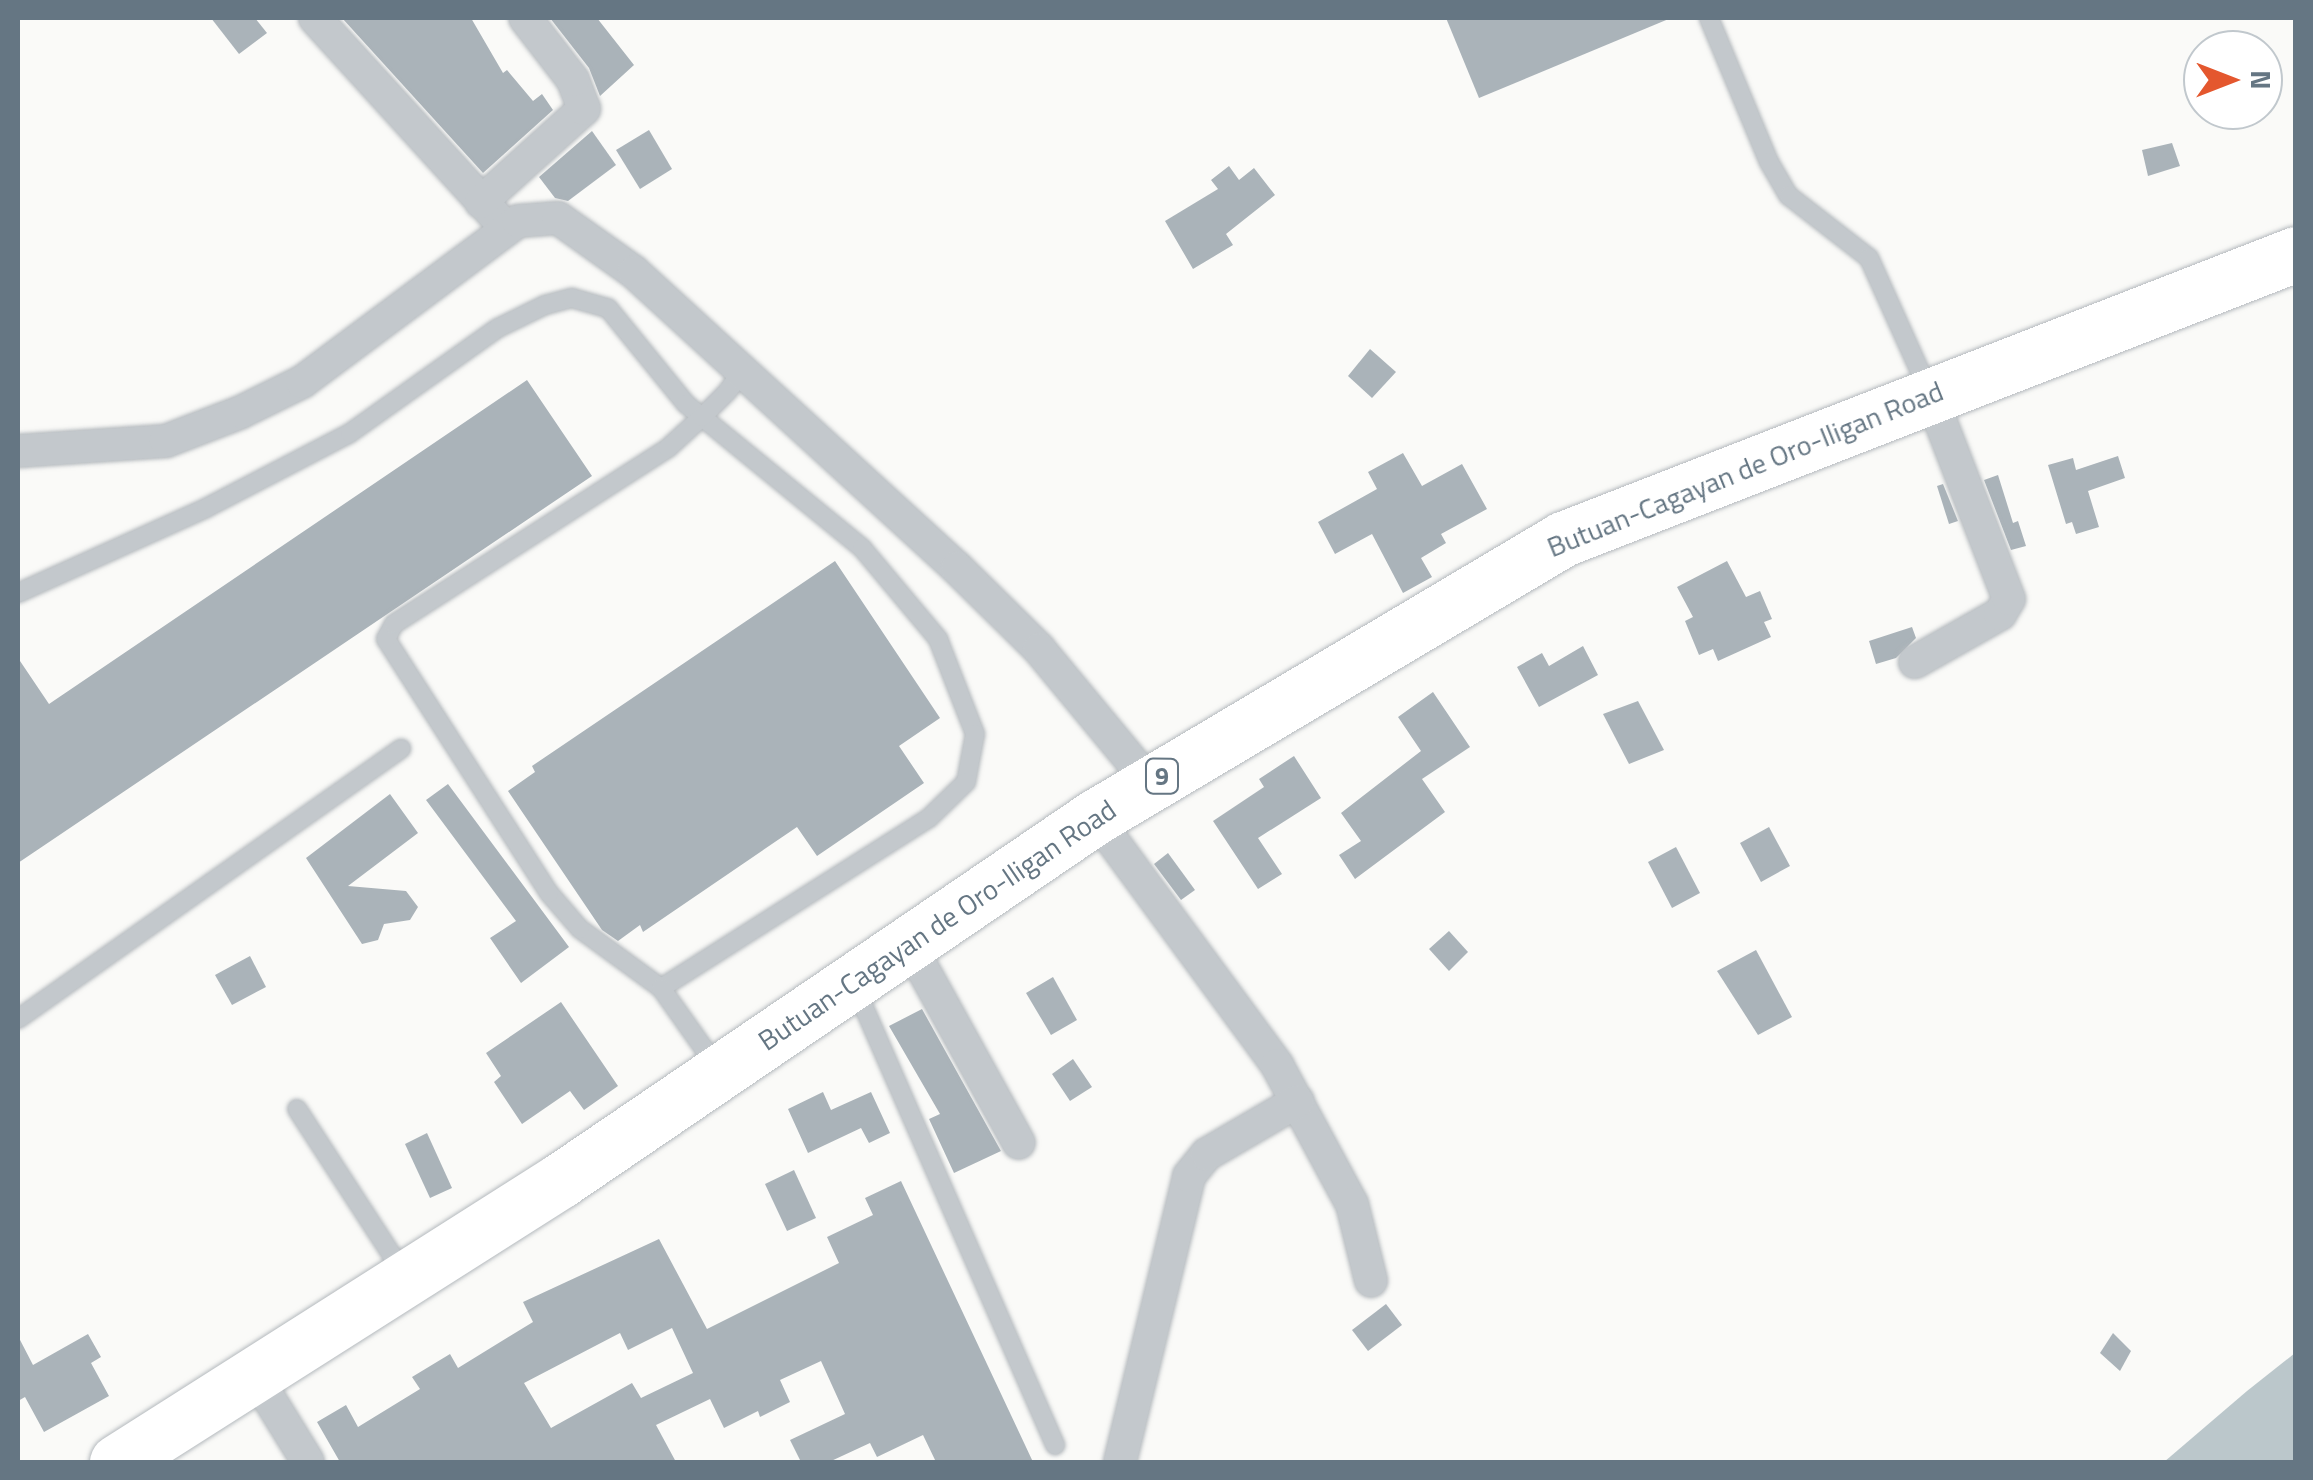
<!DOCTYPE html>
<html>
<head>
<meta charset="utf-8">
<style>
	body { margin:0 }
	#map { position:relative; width:2313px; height:1480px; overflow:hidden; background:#fafaf8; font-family:"Titillium Web",sans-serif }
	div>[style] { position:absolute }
	.water>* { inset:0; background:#bbc7cb }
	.building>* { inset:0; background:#aab3b9 }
	.roads { filter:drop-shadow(0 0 2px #b4b9bd) drop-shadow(0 0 2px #b4b9bd) }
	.lane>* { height:18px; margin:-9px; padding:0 9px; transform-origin:9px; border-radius:9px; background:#c3c8cc }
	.street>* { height:32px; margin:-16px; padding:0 16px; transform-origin:16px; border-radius:16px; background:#c3c8cc }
	.highway>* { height:55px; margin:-27.5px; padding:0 27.5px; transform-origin:27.5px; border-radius:27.5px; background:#fff }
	span { translate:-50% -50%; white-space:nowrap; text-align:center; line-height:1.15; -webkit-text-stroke:10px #fff; paint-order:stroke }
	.shield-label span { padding:2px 8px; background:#fff; border:2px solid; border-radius:8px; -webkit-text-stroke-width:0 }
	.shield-label { font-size:25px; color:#657683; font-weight:700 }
	.street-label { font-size:28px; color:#657683 }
	.frame { position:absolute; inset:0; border:20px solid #657683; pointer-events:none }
	.north { position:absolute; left:2183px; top:30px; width:100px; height:100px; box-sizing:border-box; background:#fff; border:2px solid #c1c8cd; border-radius:50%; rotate:90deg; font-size:28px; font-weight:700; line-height:40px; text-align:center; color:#657683 }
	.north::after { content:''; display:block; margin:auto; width:35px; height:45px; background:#e4572e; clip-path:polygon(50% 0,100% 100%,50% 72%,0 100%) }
</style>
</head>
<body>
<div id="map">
	<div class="water">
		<div style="clip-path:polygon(2295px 1353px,2295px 1462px,2164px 1462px,2247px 1391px)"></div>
	</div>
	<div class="building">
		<div style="clip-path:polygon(211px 18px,255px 18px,267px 33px,239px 54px)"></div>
		<div style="clip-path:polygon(342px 18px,471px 18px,503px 73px,507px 70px,533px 101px,542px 94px,553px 110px,483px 173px)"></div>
		<div style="clip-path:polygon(550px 18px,597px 18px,634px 65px,600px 96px,589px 68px)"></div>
		<div style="clip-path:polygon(1446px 18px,1671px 18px,1479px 98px)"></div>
		<div style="clip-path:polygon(649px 130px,672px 169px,640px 189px,616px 150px)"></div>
		<div style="clip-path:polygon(592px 131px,616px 165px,568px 201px,555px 198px,539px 177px)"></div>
		<div style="clip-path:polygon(2172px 143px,2180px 166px,2148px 176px,2142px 150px)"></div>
		<div style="clip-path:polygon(1229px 166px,1239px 180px,1254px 168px,1275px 195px,1226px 234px,1233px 245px,1193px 269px,1165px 221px,1218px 189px,1211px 180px)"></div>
		<div style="clip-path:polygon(1370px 349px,1396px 372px,1372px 398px,1348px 376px)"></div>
		<div style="clip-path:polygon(527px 380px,592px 476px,18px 863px,18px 658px,49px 704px)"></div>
		<div style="clip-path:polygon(1403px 453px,1422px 486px,1462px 464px,1487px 509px,1441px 534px,1446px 543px,1421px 558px,1432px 577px,1403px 593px,1372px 534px,1335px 554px,1318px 522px,1377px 489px,1368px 472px)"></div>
		<div style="clip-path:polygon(2118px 456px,2125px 478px,2088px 491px,2099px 527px,2076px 534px,2072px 522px,2066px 524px,2048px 465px,2073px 458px,2076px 470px)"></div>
		<div style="clip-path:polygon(1998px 475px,2013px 523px,2018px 521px,2026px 546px,2011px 550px,1984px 480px)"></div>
		<div style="clip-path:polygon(1943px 484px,1958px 521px,1949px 524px,1937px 486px)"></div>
		<div style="clip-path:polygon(835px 561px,940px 718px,899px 746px,924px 783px,817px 856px,797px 827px,643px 932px,640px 925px,618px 941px,602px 930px,508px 791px,535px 772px,532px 766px)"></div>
		<div style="clip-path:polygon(1727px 561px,1746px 597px,1760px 591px,1772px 619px,1764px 622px,1771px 637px,1718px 661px,1713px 649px,1699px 655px,1685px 621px,1693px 617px,1677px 587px)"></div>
		<div style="clip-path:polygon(1912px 627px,1916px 638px,1896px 658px,1876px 664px,1869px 641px)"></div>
		<div style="clip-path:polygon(1583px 646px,1598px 675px,1539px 707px,1517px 667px,1542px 653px,1549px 666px)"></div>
		<div style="clip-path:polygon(1433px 692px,1470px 747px,1422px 779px,1445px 812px,1355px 879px,1339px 855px,1361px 841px,1341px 813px,1421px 751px,1398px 717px)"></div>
		<div style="clip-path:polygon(1638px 701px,1664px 750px,1629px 764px,1603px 714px)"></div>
		<div style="clip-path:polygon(1294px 756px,1321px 798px,1258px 838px,1282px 874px,1258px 889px,1213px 821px,1264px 787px,1259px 779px)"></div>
		<div style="clip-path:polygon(448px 784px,569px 947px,521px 983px,490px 938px,516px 921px,426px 800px)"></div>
		<div style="clip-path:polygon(390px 794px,418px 833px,348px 886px,406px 891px,418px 907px,410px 920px,384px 924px,378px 940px,362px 944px,306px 858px)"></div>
		<div style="clip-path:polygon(1769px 827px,1790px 866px,1761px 882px,1740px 843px)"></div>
		<div style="clip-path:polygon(1676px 847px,1700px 893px,1672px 908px,1648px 862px)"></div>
		<div style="clip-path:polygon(1168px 853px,1195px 890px,1181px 900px,1154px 864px)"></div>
		<div style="clip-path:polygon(1449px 931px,1468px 952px,1449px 971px,1429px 949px)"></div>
		<div style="clip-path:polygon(1756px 950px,1792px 1017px,1758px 1035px,1717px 971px)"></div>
		<div style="clip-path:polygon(250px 956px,266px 987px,232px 1005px,215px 975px)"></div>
		<div style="clip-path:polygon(1053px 977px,1077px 1020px,1051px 1035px,1026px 993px)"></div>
		<div style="clip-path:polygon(561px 1002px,618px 1086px,584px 1110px,570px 1091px,522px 1124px,494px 1082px,501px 1076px,486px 1053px)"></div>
		<div style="clip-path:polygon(922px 1009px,1001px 1151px,954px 1173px,929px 1119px,940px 1114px,889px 1026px)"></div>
		<div style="clip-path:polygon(1073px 1059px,1092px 1087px,1070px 1101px,1052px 1074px)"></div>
		<div style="clip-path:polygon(823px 1092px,831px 1110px,871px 1092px,890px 1133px,869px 1143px,861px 1128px,808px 1153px,788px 1109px)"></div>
		<div style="clip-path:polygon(427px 1133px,452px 1188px,430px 1198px,405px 1144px)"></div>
		<div style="clip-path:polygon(794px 1170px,816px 1218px,787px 1231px,765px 1184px)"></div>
		<div style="clip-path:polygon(evenodd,901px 1181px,1033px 1462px,936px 1462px,923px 1435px,877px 1457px,870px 1443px,829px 1462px,801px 1462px,790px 1440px,845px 1414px,821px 1361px,780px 1380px,790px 1402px,760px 1417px,758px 1411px,724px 1428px,710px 1399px,656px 1425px,676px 1462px,340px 1462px,317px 1422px,346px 1405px,358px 1427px,420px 1389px,412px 1377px,450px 1354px,458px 1368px,533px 1322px,523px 1302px,659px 1239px,707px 1329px,839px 1263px,827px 1237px,873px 1215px,865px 1198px,901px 1181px,672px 1328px,693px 1373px,641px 1398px,632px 1383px,551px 1428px,524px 1383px,620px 1333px,628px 1350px,672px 1328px)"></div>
		<div style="clip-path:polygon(1386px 1304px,1402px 1325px,1368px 1351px,1352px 1330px)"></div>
		<div style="clip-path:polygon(2113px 1333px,2131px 1351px,2120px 1371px,2100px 1353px)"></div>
		<div style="clip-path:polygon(88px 1334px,101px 1357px,91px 1363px,109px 1396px,44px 1432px,25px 1397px,18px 1401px,18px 1336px,33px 1365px)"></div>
	</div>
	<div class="roads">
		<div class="lane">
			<div style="left:1709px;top:18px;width:156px;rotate:67.4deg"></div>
			<div style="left:1769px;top:162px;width:39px;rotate:60deg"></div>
			<div style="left:1789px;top:196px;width:101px;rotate:37.8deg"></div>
			<div style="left:1869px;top:258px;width:144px;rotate:65.8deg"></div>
			<div style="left:18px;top:593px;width:206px;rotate:-24.3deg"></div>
			<div style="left:206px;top:508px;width:162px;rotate:-27.5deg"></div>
			<div style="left:350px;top:433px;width:181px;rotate:-35.4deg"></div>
			<div style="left:498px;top:328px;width:52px;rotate:-26.1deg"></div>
			<div style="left:545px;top:305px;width:28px;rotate:-15deg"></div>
			<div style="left:572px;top:298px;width:37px;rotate:16deg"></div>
			<div style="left:608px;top:308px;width:124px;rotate:50.9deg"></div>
			<div style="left:686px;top:404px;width:21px;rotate:39deg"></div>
			<div style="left:702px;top:417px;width:207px;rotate:39.3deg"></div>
			<div style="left:862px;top:548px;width:119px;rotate:50.1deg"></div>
			<div style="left:938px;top:639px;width:102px;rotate:68.7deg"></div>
			<div style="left:975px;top:734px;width:49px;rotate:100.6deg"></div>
			<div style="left:966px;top:782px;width:52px;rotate:135.8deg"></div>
			<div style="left:929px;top:818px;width:317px;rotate:147.6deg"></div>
			<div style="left:661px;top:988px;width:100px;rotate:-143.9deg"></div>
			<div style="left:580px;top:929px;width:48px;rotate:-130.7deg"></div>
			<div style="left:549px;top:893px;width:302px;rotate:-122.7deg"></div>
			<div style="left:386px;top:639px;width:17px;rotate:-62deg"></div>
			<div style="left:394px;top:624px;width:326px;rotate:-32.7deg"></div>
			<div style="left:668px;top:448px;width:46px;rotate:-42.4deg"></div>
			<div style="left:702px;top:417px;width:35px;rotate:-45deg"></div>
			<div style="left:727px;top:392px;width:26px;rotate:-53deg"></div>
			<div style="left:855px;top:987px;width:500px;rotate:66.4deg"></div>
			<div style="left:661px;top:988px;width:97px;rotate:54.7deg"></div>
			<div style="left:18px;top:1019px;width:469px;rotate:-35.2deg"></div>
			<div style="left:297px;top:1109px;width:194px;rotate:57deg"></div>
		</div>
		<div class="street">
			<div style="left:315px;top:18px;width:285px;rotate:47.7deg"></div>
			<div style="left:481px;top:202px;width:139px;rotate:-42.1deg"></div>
			<div style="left:584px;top:109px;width:31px;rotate:-111deg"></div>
			<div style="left:573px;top:80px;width:78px;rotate:-127.7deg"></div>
			<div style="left:18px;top:451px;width:148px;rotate:-3.9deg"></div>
			<div style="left:166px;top:441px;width:80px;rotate:-21.1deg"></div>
			<div style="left:241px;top:412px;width:68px;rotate:-26.2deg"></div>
			<div style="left:302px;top:382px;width:269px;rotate:-36.7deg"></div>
			<div style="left:518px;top:221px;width:40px;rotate:-4.3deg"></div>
			<div style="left:558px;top:218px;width:93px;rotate:35.4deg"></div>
			<div style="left:634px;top:272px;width:438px;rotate:42.5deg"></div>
			<div style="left:957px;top:568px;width:115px;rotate:44.6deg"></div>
			<div style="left:1039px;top:649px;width:174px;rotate:50.4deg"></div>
			<div style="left:1915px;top:662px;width:98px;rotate:-29.5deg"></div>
			<div style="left:2000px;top:614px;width:17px;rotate:-59deg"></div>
			<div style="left:2009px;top:599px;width:220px;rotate:-111.1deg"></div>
			<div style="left:1095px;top:817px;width:308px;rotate:53.7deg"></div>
			<div style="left:1277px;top:1065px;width:158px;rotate:61.7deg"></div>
			<div style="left:1352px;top:1204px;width:79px;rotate:76.1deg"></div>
			<div style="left:909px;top:944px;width:227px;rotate:61.1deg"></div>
			<div style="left:257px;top:1379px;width:97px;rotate:58.4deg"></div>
			<div style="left:1120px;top:1462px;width:294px;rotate:-76.4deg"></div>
			<div style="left:1189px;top:1176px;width:28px;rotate:-51deg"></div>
			<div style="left:1207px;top:1154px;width:105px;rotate:-30.2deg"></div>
		</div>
		<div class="highway">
			<div style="left:117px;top:1462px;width:526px;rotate:-32.42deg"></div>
			<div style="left:561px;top:1180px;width:646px;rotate:-34.21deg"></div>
			<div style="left:1095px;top:817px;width:544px;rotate:-30.71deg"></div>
			<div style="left:1563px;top:539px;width:786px;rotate:-21.25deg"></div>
		</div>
	</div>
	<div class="shield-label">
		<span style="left:1162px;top:776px">9</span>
	</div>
	<div class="street-label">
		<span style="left:1745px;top:469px;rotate:-22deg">Butuan-Cagayan de Oro-Iligan Road</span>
		<span style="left:937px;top:925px;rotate:-34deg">Butuan-Cagayan de Oro-Iligan Road</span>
	</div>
	<div class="frame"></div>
	<div class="north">N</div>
</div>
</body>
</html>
